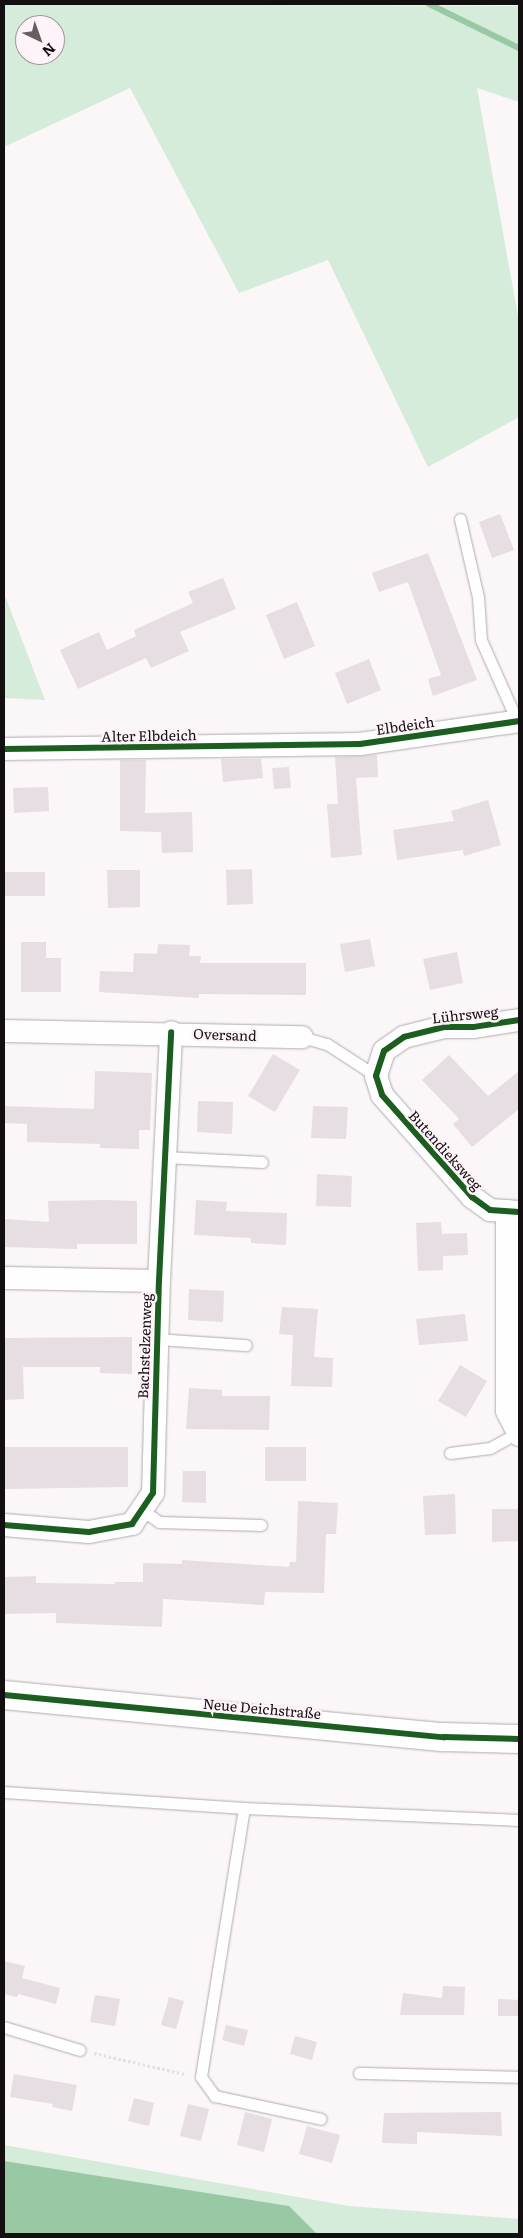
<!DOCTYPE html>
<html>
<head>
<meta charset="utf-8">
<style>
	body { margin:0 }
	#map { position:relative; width:523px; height:2238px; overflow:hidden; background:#fbf6f8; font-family:Literata,serif }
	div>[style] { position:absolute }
	.green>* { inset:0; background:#d5ecda }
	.water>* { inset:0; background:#99c8a5 }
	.stream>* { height:6px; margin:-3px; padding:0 3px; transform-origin:3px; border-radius:3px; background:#99c8a5 }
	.building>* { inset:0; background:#e6dee2 }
	.path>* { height:3px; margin-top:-1.5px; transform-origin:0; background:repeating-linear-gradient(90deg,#e2e1e2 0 2.5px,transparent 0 5px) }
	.roads { filter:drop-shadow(0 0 1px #b0abad) drop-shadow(0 0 1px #b0abad) }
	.service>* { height:11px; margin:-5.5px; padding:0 5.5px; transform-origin:5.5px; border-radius:5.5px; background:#fefefe }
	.minor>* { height:22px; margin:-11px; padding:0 11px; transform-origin:11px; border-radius:11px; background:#fefefe }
	.tertiary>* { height:28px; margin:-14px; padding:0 14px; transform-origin:14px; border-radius:14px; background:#fefefe }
	.cycleway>* { height:6px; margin:-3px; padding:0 3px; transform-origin:3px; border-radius:3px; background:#1b5e20 }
	span { translate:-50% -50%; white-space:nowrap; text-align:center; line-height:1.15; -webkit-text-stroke:5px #fef3f8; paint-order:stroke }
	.street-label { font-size:14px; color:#130f11 }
	.frame { position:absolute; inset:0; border:5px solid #130f11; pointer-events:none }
	.north { position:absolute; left:15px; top:15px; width:50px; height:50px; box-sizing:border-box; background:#fef3f8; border:1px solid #a0989c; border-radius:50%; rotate:138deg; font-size:14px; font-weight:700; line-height:20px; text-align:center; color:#130f11 }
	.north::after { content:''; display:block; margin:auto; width:18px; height:22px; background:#646062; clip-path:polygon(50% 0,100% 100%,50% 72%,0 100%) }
</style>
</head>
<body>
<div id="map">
	<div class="green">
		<div style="clip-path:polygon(evenodd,4px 4px,519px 6px,519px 102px,477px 88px,519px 322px,519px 417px,428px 467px,328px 260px,239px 293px,130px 88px,4px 147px,4px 4px,25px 25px,55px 25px,55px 55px,25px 55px,25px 25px)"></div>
		<div style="clip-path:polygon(4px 593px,45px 700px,4px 698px)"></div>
		<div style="clip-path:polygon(4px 2145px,349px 2206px,519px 2219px,519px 2234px,4px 2234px)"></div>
	</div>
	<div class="water">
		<div style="clip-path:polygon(4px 2161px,289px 2206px,317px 2234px,4px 2234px)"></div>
	</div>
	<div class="stream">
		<div style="left:429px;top:4px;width:100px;rotate:26.1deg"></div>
	</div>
	<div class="building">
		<div style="clip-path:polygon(500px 514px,514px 550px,492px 558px,479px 522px)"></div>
		<div style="clip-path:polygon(428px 553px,477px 680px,433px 696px,428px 679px,441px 675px,408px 582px,379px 592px,372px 573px)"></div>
		<div style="clip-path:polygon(223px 578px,236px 609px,180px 632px,189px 651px,151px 668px,146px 658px,78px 689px,60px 650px,99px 632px,107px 650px,136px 636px,134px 630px,193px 603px,188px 592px)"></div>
		<div style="clip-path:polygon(297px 602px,315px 646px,284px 659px,266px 615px)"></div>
		<div style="clip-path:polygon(369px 659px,381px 690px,347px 704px,335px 673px)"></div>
		<div style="clip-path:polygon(377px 755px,378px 777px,356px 778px,362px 855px,331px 858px,327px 804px,338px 804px,335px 757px)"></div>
		<div style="clip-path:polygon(221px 759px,261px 759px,263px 778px,223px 782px)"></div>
		<div style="clip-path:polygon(120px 760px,146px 760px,145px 813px,192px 812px,193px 852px,162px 853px,161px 832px,120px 831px)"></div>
		<div style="clip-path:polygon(289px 767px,291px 788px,274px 789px,272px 768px)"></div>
		<div style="clip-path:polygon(48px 787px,49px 811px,14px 813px,13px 788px)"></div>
		<div style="clip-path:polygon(488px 800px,501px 845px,464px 856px,463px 850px,397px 860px,393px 830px,454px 821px,451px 811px)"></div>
		<div style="clip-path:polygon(252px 869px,253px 904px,227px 905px,226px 870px)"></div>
		<div style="clip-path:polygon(107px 870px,140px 870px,140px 907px,108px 908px)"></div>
		<div style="clip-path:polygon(4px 872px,45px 872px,45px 896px,4px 896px)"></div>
		<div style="clip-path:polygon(370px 939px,375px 966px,345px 972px,340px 944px)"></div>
		<div style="clip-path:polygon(21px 942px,46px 942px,46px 958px,61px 958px,61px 992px,21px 992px)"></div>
		<div style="clip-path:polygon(158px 944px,190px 945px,189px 956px,201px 956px,200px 963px,306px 963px,306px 995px,199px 994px,199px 998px,99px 992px,100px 971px,133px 972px,134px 953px,157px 954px)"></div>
		<div style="clip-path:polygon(457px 952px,463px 983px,430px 990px,423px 959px)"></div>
		<div style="clip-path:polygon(273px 1054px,300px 1070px,275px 1112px,248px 1096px)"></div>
		<div style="clip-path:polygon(449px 1055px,488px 1096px,519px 1071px,519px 1109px,472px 1147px,453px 1124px,459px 1119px,422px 1080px)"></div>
		<div style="clip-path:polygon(95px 1071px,152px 1073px,150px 1130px,139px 1130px,139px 1149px,100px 1148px,100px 1144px,27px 1142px,27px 1124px,4px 1123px,4px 1106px,94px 1109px)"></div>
		<div style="clip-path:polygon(198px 1101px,233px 1102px,232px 1134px,197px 1132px)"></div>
		<div style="clip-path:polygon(313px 1106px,348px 1107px,346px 1139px,311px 1138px)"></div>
		<div style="clip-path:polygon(317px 1174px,352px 1176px,351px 1207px,316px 1206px)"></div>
		<div style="clip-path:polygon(105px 1200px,137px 1201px,137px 1244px,77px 1244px,77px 1249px,4px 1247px,4px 1219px,49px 1222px,48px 1201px)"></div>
		<div style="clip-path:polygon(196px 1200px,227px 1202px,226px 1211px,287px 1213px,286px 1245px,251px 1243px,251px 1238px,194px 1235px)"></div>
		<div style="clip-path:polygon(441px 1222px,442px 1234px,467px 1233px,468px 1255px,443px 1256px,443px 1270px,418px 1271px,416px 1223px)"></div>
		<div style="clip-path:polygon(189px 1289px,224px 1291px,223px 1322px,188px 1320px)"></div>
		<div style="clip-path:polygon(282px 1307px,318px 1309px,314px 1357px,333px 1358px,332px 1387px,291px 1386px,293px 1335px,279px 1334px)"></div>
		<div style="clip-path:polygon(465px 1314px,468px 1341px,419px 1345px,416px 1319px)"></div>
		<div style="clip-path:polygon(132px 1337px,132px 1374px,100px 1373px,100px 1367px,23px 1367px,24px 1399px,4px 1400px,4px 1338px)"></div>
		<div style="clip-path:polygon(460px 1365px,487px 1381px,466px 1417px,438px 1401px)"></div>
		<div style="clip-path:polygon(189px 1388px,222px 1390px,222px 1396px,270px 1396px,269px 1430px,186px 1429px)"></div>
		<div style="clip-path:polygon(4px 1447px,128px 1447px,128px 1487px,4px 1489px)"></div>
		<div style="clip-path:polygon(265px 1447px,306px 1447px,306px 1481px,265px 1481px)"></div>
		<div style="clip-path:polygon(183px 1471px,206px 1471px,206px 1503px,182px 1502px)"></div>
		<div style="clip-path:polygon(455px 1494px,456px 1534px,425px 1535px,423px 1496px)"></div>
		<div style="clip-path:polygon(298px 1501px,338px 1503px,336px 1534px,326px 1534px,324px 1593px,265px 1592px,264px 1605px,163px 1599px,162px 1627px,56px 1623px,56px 1613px,5px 1614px,5px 1577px,36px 1576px,36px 1583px,115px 1584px,115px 1582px,143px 1582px,143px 1563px,182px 1564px,182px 1560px,289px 1567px,290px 1562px,296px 1562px)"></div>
		<div style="clip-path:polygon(492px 1509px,519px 1509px,519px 1541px,492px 1542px)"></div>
		<div style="clip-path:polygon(4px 1961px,25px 1966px,22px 1978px,60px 1988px,56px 2004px,18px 1994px,17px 1997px,4px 1994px)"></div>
		<div style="clip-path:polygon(443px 1986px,465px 1987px,464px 2015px,400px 2015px,403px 1993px,442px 1998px)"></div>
		<div style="clip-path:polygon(95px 1995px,120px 1999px,115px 2026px,90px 2022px)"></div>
		<div style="clip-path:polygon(169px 1997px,184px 2001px,176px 2029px,161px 2025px)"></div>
		<div style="clip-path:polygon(498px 1999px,519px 2000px,519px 2016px,498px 2016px)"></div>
		<div style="clip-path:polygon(226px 2025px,248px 2030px,244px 2046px,222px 2040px)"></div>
		<div style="clip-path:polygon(295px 2036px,317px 2042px,312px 2060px,290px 2054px)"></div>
		<div style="clip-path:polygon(14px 2074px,77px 2085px,72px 2111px,52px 2107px,53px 2104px,10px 2097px)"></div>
		<div style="clip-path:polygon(134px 2098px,154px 2103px,149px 2126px,128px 2121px)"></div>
		<div style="clip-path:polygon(188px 2104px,209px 2109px,201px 2141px,180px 2136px)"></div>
		<div style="clip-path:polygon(245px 2112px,272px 2119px,264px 2152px,237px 2145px)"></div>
		<div style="clip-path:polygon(501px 2112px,502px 2136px,417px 2132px,417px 2144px,382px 2143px,384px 2113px)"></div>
		<div style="clip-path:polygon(307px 2126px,340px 2135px,332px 2163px,299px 2154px)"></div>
	</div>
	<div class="path">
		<div style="left:94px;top:2053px;width:93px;rotate:13deg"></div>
	</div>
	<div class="roads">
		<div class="service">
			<div style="left:460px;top:519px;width:80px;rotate:77deg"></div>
			<div style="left:478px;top:597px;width:43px;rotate:86deg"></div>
			<div style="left:481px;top:640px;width:89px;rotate:66deg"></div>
			<div style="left:302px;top:1037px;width:26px;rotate:16deg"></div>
			<div style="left:327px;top:1044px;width:59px;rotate:33.1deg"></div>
			<div style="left:165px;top:1157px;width:97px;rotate:3deg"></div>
			<div style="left:157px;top:1339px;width:89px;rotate:3.9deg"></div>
			<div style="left:450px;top:1453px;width:40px;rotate:-7.1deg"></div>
			<div style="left:490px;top:1448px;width:31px;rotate:-29deg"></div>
			<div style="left:142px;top:1510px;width:21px;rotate:35deg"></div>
			<div style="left:159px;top:1522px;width:102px;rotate:1.7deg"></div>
			<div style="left:4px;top:1792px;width:241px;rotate:3.8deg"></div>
			<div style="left:244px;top:1808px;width:275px;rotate:2.5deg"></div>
			<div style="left:244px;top:1808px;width:272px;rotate:99.1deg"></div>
			<div style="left:201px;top:2077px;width:24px;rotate:54deg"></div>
			<div style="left:215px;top:2096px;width:108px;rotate:12.2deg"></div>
			<div style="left:4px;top:2027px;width:79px;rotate:16.8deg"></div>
			<div style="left:359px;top:2073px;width:160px;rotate:1.4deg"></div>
		</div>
		<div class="minor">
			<div style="left:4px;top:749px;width:356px;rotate:-0.8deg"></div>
			<div style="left:360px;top:744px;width:161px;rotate:-8.2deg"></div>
			<div style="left:519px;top:1020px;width:47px;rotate:171.3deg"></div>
			<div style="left:473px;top:1027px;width:29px;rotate:180deg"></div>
			<div style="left:444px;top:1027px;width:41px;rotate:166deg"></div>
			<div style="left:404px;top:1037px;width:24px;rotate:145deg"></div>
			<div style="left:384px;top:1051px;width:26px;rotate:108deg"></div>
			<div style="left:376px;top:1076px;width:20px;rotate:72deg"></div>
			<div style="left:382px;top:1095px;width:136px;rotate:48.6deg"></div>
			<div style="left:472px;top:1197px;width:22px;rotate:36deg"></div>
			<div style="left:490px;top:1210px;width:29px;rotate:4deg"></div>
			<div style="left:4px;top:1031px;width:298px;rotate:1.2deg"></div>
			<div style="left:507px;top:1211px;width:200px;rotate:90deg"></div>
			<div style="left:507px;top:1411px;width:27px;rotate:63deg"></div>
			<div style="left:4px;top:1278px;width:155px;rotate:1.1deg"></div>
			<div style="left:4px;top:1525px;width:85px;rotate:4.7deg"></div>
			<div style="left:89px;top:1532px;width:44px;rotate:-10.5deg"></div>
			<div style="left:132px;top:1524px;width:37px;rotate:-56deg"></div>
			<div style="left:153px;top:1493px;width:212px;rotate:-88.4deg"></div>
			<div style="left:159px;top:1281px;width:249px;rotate:-87.2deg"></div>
		</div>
		<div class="tertiary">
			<div style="left:4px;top:1695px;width:442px;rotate:5.5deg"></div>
			<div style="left:444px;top:1737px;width:75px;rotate:1.5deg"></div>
		</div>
	</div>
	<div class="cycleway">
		<div style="left:4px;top:749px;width:356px;rotate:-0.8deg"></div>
		<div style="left:360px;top:744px;width:161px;rotate:-8.2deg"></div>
		<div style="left:519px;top:1020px;width:47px;rotate:171.3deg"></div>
		<div style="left:473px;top:1027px;width:29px;rotate:180deg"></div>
		<div style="left:444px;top:1027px;width:41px;rotate:166deg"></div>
		<div style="left:404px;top:1037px;width:24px;rotate:145deg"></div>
		<div style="left:384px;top:1051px;width:26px;rotate:108deg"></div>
		<div style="left:376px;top:1076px;width:20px;rotate:72deg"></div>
		<div style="left:382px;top:1095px;width:136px;rotate:48.6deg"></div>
		<div style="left:472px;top:1197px;width:22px;rotate:36deg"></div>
		<div style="left:490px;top:1210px;width:29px;rotate:4deg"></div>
		<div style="left:4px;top:1525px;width:85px;rotate:4.7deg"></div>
		<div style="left:89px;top:1532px;width:44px;rotate:-10.5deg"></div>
		<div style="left:132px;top:1524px;width:37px;rotate:-56deg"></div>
		<div style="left:153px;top:1493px;width:212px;rotate:-88.4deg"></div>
		<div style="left:159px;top:1281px;width:249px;rotate:-87.2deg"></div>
		<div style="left:4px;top:1695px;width:442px;rotate:5.5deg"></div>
		<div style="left:444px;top:1737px;width:75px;rotate:1.5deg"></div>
	</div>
	<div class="street-label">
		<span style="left:405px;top:725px;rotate:-8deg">Elbdeich</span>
		<span style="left:149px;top:735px;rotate:-1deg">Alter Elbdeich</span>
		<span style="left:465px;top:1014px;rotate:-6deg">Lührsweg</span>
		<span style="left:225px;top:1034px;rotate:2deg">Oversand</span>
		<span style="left:446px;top:1150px;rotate:48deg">Butendieksweg</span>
		<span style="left:144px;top:1346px;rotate:-88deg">Bachstelzenweg</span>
		<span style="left:262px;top:1708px;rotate:5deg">Neue Deichstraße</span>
	</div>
	<div class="frame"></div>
	<div class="north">N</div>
</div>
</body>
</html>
